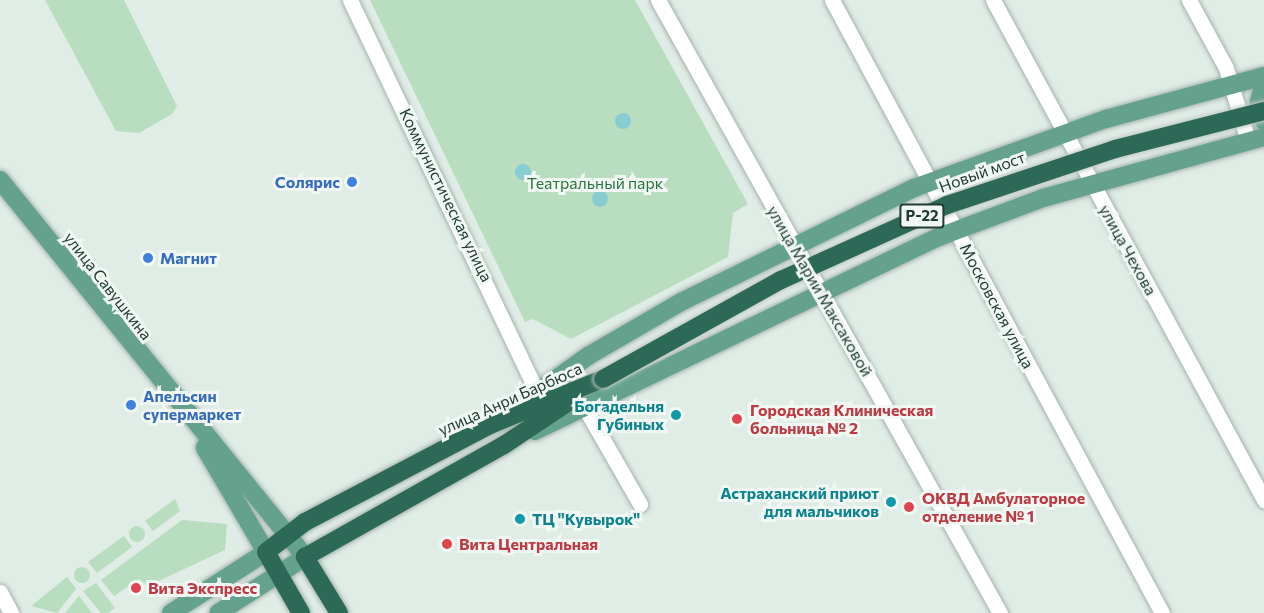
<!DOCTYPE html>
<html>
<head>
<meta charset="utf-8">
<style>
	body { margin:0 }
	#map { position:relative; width:1264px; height:613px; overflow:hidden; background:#e0ece6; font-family:Commissioner,sans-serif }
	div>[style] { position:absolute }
	.green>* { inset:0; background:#b9ddbf }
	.round { border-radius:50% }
	.water>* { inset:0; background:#87cdd2 }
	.roads { filter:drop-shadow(0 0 2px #a3b4ac) drop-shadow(0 0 2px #a3b4ac) }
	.minor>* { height:15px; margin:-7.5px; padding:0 7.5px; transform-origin:7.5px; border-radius:7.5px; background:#fff }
	.major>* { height:18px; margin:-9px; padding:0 9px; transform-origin:9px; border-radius:9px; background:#64a28d }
	.highway>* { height:18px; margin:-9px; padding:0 9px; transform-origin:9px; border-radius:9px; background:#2c6957 }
	.bridges { filter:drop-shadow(0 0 2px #c1c8c6) drop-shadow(0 0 2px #c1c8c6) }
	.highway-bridge>* { height:18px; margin:-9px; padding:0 9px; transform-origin:9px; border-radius:9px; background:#2c6957 }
	.dots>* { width:16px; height:16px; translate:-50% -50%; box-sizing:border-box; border:3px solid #f1f8f4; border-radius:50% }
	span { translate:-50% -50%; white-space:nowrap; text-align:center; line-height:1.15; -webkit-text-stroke:6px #f1f8f4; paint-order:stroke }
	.shield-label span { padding:2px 4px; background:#f1f8f4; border:2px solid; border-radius:4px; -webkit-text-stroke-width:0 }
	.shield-label { font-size:15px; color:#213c32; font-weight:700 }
	.street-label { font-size:16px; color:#213c32 }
	.shop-label { font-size:16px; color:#366cbe; font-weight:700 }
	.right { translate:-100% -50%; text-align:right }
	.left { translate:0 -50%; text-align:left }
	.park-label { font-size:16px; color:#2a7440 }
	.culture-label { font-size:16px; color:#0d838f; font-weight:700 }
	.health-label { font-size:16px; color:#be3a42; font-weight:700 }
</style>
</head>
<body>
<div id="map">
	<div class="green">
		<div style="clip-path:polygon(45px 0,124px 0,177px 106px,172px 114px,139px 133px,116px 131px)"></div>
		<div style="clip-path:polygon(370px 0,635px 0,748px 204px,733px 213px,728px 257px,571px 339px,533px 319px,525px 322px)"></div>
		<div style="clip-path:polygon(175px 499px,180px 511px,153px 531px,145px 521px)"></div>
		<div style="clip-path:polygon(182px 520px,227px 524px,225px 550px,148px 586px,139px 579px,114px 596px,101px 580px)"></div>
		<div class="round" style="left:129px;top:526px;width:16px;height:16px"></div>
		<div style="clip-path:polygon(124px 536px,132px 547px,97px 573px,88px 562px)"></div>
		<div class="round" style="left:74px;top:567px;width:16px;height:16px"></div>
		<div style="clip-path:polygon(67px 577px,76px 589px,57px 613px,31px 606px)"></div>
		<div style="clip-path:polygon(96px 583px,115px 608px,108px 613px,101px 613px,83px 591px)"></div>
		<div style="clip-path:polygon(79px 596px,92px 613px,65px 613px)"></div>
	</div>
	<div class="water">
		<div class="round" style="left:615px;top:113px;width:16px;height:16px"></div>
		<div class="round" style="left:515px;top:164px;width:16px;height:16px"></div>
		<div class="round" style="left:592px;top:191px;width:16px;height:16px"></div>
	</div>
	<div class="roads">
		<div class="minor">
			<div style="left:350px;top:0;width:434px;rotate:64.5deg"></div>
			<div style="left:658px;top:0;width:702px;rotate:60.84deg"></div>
			<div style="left:832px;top:0;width:696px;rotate:61.7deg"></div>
			<div style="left:993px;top:0;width:569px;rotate:61.54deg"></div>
			<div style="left:1189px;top:0;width:77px;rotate:61.4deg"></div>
			<div style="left:1226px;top:68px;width:76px;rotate:73.2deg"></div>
			<div style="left:585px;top:408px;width:111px;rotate:60.2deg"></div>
			<div style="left:0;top:592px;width:24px;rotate:62deg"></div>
		</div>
		<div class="major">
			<div style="left:1264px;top:84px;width:19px;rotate:106deg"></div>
			<div style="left:1259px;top:102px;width:20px;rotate:75deg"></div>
			<div style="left:0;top:180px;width:485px;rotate:51deg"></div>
			<div style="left:305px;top:557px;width:103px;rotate:147.2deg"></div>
			<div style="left:504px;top:416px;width:103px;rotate:-35.5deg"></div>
			<div style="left:588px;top:356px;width:108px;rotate:-30.1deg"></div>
			<div style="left:681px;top:302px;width:259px;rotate:-26.1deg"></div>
			<div style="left:914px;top:188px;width:204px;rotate:-19.8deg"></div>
			<div style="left:1106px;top:119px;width:164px;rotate:-15.2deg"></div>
			<div style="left:535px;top:431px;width:445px;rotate:-25.7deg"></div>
			<div style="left:936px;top:238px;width:114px;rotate:-20.5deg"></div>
			<div style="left:1043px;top:198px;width:229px;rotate:-15.4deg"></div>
			<div style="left:171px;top:613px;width:113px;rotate:-32.7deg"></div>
			<div style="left:266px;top:552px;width:121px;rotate:-120.4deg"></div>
		</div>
		<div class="highway">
			<div style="left:301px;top:613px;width:70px;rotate:-119.8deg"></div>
			<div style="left:266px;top:552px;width:49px;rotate:-37.6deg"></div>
			<div style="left:305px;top:522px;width:209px;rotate:-27.7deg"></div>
			<div style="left:490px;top:425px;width:122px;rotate:-22.2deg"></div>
			<div style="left:339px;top:613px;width:66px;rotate:-121.3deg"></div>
			<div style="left:305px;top:557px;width:228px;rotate:-29.4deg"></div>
			<div style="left:504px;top:445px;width:79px;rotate:-33.7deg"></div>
		</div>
	</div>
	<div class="bridges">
		<div class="highway-bridge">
			<div style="left:603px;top:379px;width:204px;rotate:-29.1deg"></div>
			<div style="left:781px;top:280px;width:182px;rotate:-24.3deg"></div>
			<div style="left:947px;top:205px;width:177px;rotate:-18.4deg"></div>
			<div style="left:1115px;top:149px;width:154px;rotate:-14.3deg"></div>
		</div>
	</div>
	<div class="dots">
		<div style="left:352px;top:182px;background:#3f7fe0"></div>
		<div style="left:148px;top:258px;background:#3f7fe0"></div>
		<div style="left:131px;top:405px;background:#3f7fe0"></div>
		<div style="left:676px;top:415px;background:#0f9aa8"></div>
		<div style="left:737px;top:419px;background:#e0444e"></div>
		<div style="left:891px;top:502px;background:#0f9aa8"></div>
		<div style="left:909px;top:507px;background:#e0444e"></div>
		<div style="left:520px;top:519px;background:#0f9aa8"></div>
		<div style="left:447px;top:544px;background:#e0444e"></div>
		<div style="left:136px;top:588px;background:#e0444e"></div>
	</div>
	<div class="shield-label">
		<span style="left:922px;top:216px">Р-22</span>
	</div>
	<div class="street-label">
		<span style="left:982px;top:172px;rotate:-20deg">Новый мост</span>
		<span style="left:446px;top:195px;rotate:64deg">Коммунистическая улица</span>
		<span style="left:1128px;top:250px;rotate:61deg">улица Чехова</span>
		<span style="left:108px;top:286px;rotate:52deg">улица Савушкина</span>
		<span style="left:820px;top:291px;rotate:60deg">улица Марии Максаковой</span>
		<span style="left:997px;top:306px;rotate:62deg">Московская улица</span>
		<span style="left:510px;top:399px;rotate:-24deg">улица Анри Барбюса</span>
	</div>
	<div class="shop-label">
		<span class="right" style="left:340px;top:182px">Солярис</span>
		<span class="left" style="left:160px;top:258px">Магнит</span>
		<span class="left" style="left:143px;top:405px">Апельсин<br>супермаркет</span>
	</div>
	<div class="park-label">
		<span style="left:595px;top:183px">Театральный парк</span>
	</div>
	<div class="culture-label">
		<span class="right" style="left:664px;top:415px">Богадельня<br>Губиных</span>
		<span class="right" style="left:879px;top:502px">Астраханский приют<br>для мальчиков</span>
		<span class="left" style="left:532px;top:519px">ТЦ "Кувырок"</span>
	</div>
	<div class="health-label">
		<span class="left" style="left:750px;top:419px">Городская Клиническая<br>больница № 2</span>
		<span class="left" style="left:922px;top:507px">ОКВД Амбулаторное<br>отделение № 1</span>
		<span class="left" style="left:459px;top:544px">Вита Центральная</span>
		<span class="left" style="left:148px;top:588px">Вита Экспресс</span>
	</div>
</div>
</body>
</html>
